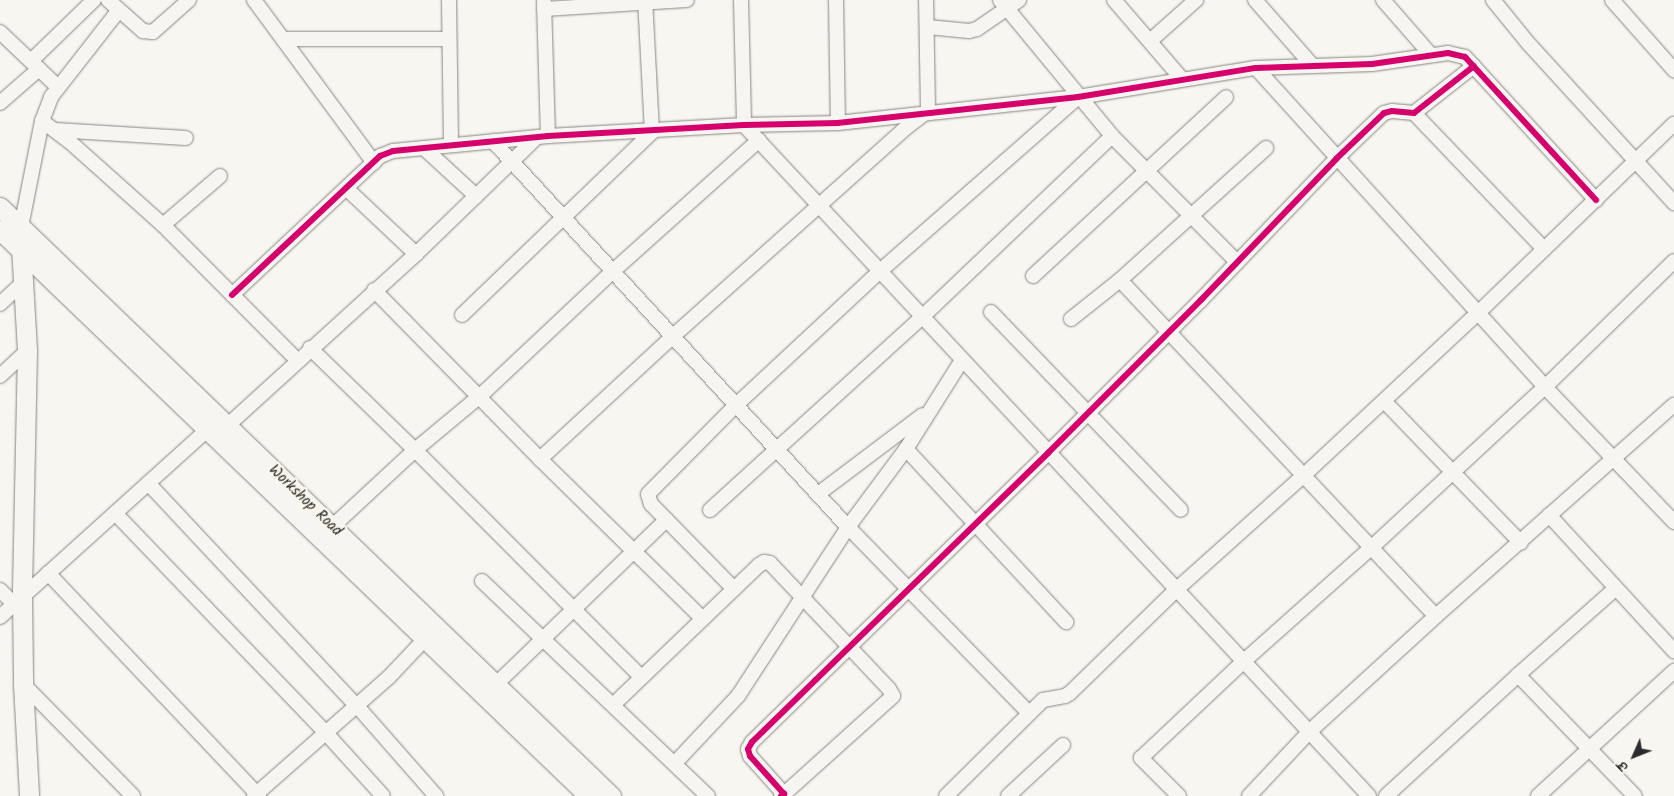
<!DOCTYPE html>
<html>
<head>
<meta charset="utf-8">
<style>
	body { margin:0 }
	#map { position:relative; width:1674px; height:796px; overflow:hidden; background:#f8f6f0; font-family:Kalam,"Playpen Sans Deva",sans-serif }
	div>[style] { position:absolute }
	.roads { filter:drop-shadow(0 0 1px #878684) drop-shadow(0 0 1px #878684) }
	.minor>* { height:14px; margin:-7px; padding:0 7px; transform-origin:7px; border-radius:7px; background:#f6f5f1 }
	.secondary>* { height:19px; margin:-9.5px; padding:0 9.5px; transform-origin:9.5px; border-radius:9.5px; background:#f6f5f1 }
	.cycleway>* { height:6px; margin:-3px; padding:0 3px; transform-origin:3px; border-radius:3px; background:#d6006c }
	span { translate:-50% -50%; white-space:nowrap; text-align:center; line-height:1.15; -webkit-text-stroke:5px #fbf7ec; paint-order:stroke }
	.street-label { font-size:15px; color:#2b2b2b }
	.north { position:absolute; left:1609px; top:731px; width:50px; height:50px; -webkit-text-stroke:4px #fbf7ec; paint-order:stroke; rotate:226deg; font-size:14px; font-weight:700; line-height:20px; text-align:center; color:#2b2b2b }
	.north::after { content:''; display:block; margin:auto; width:18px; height:22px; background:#2b2b2b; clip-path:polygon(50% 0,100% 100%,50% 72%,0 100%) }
</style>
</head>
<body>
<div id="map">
	<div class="roads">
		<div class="minor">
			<div style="left:108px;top:0;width:47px;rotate:41.5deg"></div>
			<div style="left:143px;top:31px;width:10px;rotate:6deg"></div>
			<div style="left:153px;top:32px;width:48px;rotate:-41.6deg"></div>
			<div style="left:254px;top:0;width:202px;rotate:53.6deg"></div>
			<div style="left:449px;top:0;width:144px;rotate:89.2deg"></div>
			<div style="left:741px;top:0;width:125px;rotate:88.6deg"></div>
			<div style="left:744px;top:125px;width:917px;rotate:47.03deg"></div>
			<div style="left:836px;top:0;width:123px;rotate:89.1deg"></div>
			<div style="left:1000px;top:0;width:176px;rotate:50.5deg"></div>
			<div style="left:1112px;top:136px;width:177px;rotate:45.2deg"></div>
			<div style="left:1114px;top:0;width:104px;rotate:49.3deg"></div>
			<div style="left:1255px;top:0;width:86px;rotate:48.8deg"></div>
			<div style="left:1383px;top:0;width:73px;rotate:48.9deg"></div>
			<div style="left:1493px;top:0;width:55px;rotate:50.9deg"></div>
			<div style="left:1528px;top:43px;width:217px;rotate:47.6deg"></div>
			<div style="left:1612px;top:0;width:94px;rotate:48.5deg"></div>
			<div style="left:544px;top:2px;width:134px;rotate:88.3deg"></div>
			<div style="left:544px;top:9px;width:143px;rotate:-3.6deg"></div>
			<div style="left:928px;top:27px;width:41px;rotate:5.6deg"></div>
			<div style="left:969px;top:31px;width:8px;rotate:-14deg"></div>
			<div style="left:977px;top:29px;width:51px;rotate:-34.6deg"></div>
			<div style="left:0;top:32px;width:79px;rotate:43.5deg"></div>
			<div style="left:283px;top:39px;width:166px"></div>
			<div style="left:1150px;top:41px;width:62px;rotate:-41.7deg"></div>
			<div style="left:31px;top:61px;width:88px;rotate:-44.1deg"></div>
			<div style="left:1256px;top:68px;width:430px;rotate:47.8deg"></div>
			<div style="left:1545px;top:387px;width:187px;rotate:46.3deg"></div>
			<div style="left:0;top:103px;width:52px;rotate:-41.1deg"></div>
			<div style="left:1414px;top:113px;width:188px;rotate:46.3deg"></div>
			<div style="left:42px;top:121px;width:34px;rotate:37deg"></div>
			<div style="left:69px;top:141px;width:126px;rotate:41.8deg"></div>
			<div style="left:163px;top:225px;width:190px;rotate:45.2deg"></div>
			<div style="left:55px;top:130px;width:131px;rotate:3.5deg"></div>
			<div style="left:493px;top:141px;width:524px;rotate:47.4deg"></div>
			<div style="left:848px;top:527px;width:260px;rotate:45.8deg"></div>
			<div style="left:424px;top:148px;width:71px;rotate:42.7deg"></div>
			<div style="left:347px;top:189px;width:95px;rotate:43.3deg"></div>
			<div style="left:163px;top:225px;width:75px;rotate:-40.7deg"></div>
			<div style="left:21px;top:227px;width:108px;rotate:-78.8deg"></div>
			<div style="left:42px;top:121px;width:26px;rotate:-69deg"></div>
			<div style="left:51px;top:97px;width:110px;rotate:-52deg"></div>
			<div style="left:1033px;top:276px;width:263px;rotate:-42.8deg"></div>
			<div style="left:1120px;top:280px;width:461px;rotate:46.8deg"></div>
			<div style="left:374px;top:290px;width:237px;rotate:45.5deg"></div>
			<div style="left:540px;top:459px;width:228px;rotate:44.5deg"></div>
			<div style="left:232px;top:295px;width:203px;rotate:-43.2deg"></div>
			<div style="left:380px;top:156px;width:14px;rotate:-21deg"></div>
			<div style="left:393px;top:151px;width:156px;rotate:-5.5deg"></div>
			<div style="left:548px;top:136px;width:196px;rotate:-3.2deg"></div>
			<div style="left:744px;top:125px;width:94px;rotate:-1.2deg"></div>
			<div style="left:838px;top:123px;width:241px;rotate:-6.2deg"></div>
			<div style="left:1078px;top:97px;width:180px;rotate:-9.3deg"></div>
			<div style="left:1256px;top:68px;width:116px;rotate:-2deg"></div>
			<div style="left:1372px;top:64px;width:77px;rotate:-8.2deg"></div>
			<div style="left:1448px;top:53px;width:17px;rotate:13deg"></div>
			<div style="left:1465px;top:57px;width:194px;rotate:47.5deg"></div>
			<div style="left:0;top:304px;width:33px;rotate:-43deg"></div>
			<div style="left:991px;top:312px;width:274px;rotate:46.2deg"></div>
			<div style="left:462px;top:315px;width:264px;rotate:-43.9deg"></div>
			<div style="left:652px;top:132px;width:132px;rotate:-93deg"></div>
			<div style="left:1071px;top:319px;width:63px;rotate:-38.5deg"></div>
			<div style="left:1120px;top:280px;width:197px;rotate:-42.1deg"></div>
			<div style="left:310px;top:348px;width:146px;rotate:44.2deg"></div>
			<div style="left:415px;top:450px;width:320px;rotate:45.1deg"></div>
			<div style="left:0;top:376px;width:37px;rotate:-43deg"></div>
			<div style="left:1384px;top:401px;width:197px;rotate:46deg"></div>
			<div style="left:227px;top:426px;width:256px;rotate:-42.3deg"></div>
			<div style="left:416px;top:254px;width:168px;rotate:-44deg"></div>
			<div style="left:906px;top:449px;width:236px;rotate:47.2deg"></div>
			<div style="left:540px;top:459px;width:180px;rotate:-42.7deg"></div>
			<div style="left:672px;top:337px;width:309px;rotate:-41.8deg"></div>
			<div style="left:902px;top:131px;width:33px;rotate:-38deg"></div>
			<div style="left:928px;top:111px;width:111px;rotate:-91deg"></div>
			<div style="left:148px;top:483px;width:306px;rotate:46.9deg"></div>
			<div style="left:357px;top:706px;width:120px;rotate:48.7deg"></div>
			<div style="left:818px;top:494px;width:131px;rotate:-37deg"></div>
			<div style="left:710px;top:510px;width:287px;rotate:-42.3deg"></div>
			<div style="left:922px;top:317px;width:262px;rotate:-43.6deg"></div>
			<div style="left:115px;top:513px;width:303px;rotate:46.2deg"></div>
			<div style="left:325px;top:732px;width:86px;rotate:47.8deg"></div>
			<div style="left:1549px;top:515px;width:185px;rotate:47.4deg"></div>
			<div style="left:332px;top:527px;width:113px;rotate:-42.9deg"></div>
			<div style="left:415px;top:450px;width:85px;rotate:-39.7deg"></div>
			<div style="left:480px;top:396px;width:183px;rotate:-43.2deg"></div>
			<div style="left:613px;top:271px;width:196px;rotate:-41.9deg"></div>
			<div style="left:48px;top:573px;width:307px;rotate:46.6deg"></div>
			<div style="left:482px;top:581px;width:312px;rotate:43.6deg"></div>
			<div style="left:734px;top:589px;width:119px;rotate:-134.3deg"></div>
			<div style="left:651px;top:504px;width:10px;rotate:-107deg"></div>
			<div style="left:648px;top:494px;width:125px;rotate:-45.3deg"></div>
			<div style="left:736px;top:405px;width:195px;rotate:-42.9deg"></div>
			<div style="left:879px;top:272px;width:265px;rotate:-41.3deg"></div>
			<div style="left:0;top:590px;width:20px;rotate:45deg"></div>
			<div style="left:0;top:617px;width:279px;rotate:-42.1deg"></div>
			<div style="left:1518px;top:675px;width:168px;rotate:46deg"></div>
			<div style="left:23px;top:684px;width:157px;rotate:45.5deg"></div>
			<div style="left:488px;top:692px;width:248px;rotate:-44deg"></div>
			<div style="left:613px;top:705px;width:202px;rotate:-43.8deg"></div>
			<div style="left:759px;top:565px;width:6px;rotate:-31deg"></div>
			<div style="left:764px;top:562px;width:6px;rotate:9deg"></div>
			<div style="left:770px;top:563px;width:173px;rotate:46.6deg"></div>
			<div style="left:889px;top:689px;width:8px;rotate:60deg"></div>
			<div style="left:893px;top:696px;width:147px;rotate:138deg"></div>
			<div style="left:675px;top:763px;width:92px;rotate:-46.8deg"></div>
			<div style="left:738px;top:696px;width:202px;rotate:-56.9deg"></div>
			<div style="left:848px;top:527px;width:97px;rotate:-53.4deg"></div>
			<div style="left:906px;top:449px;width:105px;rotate:-57.8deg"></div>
			<div style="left:254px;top:796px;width:180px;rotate:-41.4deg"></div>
			<div style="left:389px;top:677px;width:52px;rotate:-46.5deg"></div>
			<div style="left:781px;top:796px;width:4px;rotate:-34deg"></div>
			<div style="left:784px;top:794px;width:51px;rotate:-131.8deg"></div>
			<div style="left:750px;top:756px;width:7px;rotate:-106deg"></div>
			<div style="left:748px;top:749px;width:8px;rotate:-60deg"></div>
			<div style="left:752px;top:742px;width:414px;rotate:-44.3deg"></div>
			<div style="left:1048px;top:453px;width:216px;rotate:-45deg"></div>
			<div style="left:1201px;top:300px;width:195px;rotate:-46.2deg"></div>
			<div style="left:1336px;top:159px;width:66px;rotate:-43.8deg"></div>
			<div style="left:1384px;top:113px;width:8px;rotate:-14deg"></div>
			<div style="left:1392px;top:111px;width:22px;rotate:5deg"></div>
			<div style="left:1414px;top:113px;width:76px;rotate:-38.1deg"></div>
			<div style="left:946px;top:796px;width:129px;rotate:-44.7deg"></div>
			<div style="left:1038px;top:705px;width:7px;rotate:-45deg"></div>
			<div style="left:1043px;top:700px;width:22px;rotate:-10deg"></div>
			<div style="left:1065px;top:696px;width:6px;rotate:-31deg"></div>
			<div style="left:1070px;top:693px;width:149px;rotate:-44.2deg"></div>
			<div style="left:1177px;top:589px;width:169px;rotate:-41.9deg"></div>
			<div style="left:1303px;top:476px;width:241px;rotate:-43deg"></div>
			<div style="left:1479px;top:312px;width:271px;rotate:-44deg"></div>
			<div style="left:1008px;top:796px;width:75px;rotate:-42.8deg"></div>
			<div style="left:1179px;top:796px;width:54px;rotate:-135deg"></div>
			<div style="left:1141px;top:758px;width:141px;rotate:-43.3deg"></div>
			<div style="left:1244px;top:661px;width:171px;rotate:-41.7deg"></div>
			<div style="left:1372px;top:547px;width:236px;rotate:-42.8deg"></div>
			<div style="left:1545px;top:387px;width:180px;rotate:-44.3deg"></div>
			<div style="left:1249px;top:796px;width:88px;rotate:-46.8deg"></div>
			<div style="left:1309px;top:732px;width:172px;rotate:-42.4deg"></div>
			<div style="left:1436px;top:616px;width:318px;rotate:-41.6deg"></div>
			<div style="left:1386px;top:796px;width:179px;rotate:-42.5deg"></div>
			<div style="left:1518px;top:675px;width:131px;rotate:-41.6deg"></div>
			<div style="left:1538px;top:796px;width:185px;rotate:-42.6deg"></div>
		</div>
		<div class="secondary">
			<div style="left:0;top:207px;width:849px;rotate:43.95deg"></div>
			<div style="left:0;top:230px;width:817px;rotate:43.86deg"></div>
			<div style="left:21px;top:246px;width:105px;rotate:86.7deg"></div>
			<div style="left:27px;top:351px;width:245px;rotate:91.2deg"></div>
			<div style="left:22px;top:596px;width:88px;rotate:89.3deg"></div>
			<div style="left:23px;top:684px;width:112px;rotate:86.9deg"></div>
		</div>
	</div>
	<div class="cycleway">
		<div style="left:232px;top:295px;width:203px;rotate:-43.2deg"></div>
		<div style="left:380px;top:156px;width:14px;rotate:-21deg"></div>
		<div style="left:393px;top:151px;width:156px;rotate:-5.5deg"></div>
		<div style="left:548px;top:136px;width:196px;rotate:-3.2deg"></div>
		<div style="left:744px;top:125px;width:94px;rotate:-1.2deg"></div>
		<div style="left:838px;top:123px;width:241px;rotate:-6.2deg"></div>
		<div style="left:1078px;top:97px;width:180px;rotate:-9.3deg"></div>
		<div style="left:1256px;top:68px;width:116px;rotate:-2deg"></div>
		<div style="left:1372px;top:64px;width:77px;rotate:-8.2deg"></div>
		<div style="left:1448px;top:53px;width:17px;rotate:13deg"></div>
		<div style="left:1465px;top:57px;width:194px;rotate:47.5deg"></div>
		<div style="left:781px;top:796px;width:4px;rotate:-34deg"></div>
		<div style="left:784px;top:794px;width:51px;rotate:-131.8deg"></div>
		<div style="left:750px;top:756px;width:7px;rotate:-106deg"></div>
		<div style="left:748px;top:749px;width:8px;rotate:-60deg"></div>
		<div style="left:752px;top:742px;width:414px;rotate:-44.3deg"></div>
		<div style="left:1048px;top:453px;width:216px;rotate:-45deg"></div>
		<div style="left:1201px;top:300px;width:195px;rotate:-46.2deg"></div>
		<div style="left:1336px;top:159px;width:66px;rotate:-43.8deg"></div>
		<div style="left:1384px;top:113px;width:8px;rotate:-14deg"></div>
		<div style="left:1392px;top:111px;width:22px;rotate:5deg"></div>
		<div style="left:1414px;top:113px;width:76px;rotate:-38.1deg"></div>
	</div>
	<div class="street-label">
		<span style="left:305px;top:501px;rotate:44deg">Workshop Road</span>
	</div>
	<div class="north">उ</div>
</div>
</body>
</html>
